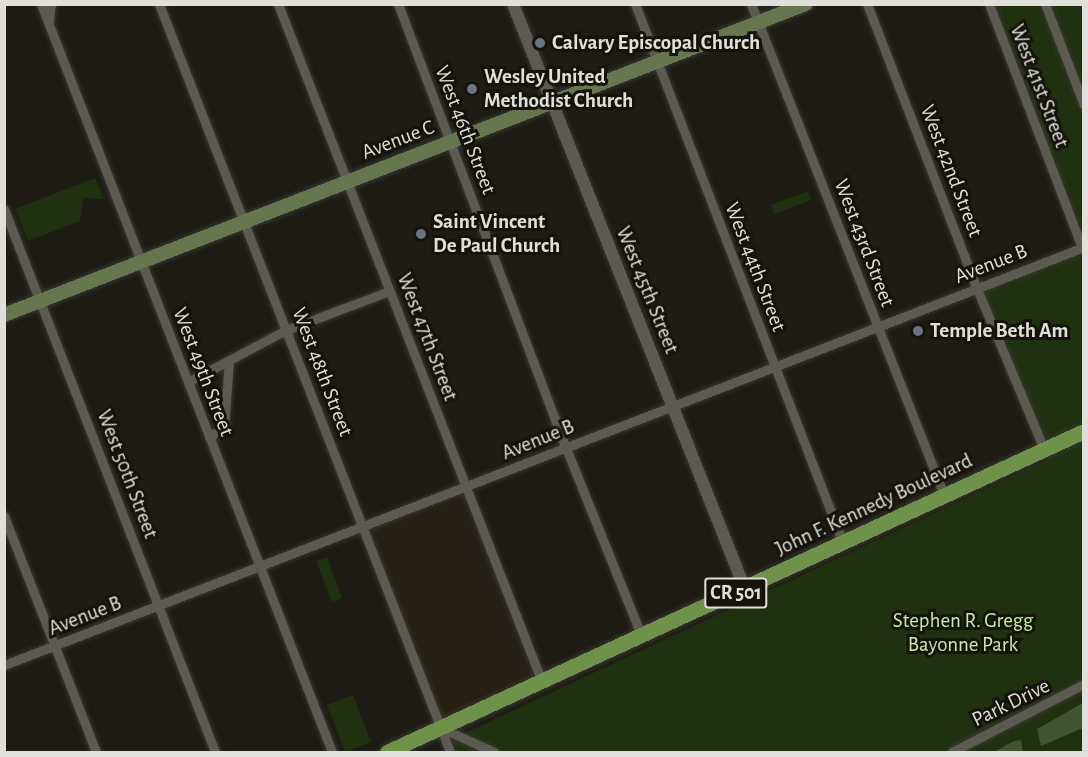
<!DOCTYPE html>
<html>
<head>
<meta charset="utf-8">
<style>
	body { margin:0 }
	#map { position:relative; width:1088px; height:757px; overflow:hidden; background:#1f1c15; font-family:"Alegreya Sans",sans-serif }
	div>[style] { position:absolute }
	.built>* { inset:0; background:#262114 }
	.green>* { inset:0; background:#20310f }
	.forest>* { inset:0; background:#40542f }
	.roads { filter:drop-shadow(0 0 2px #383732) drop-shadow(0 0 2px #383732) }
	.minor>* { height:9px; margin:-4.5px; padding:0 4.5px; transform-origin:4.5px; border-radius:4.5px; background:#5d5a52 }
	.tertiary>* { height:12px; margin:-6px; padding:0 6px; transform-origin:6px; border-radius:6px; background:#5d5a52 }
	.secondary>* { height:14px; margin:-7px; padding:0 7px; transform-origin:7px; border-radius:7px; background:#66764e }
	.primary>* { height:15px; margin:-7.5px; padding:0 7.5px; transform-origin:7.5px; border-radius:7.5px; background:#6f924a }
	.dots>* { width:16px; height:16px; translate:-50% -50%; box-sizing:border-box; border:3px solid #15130c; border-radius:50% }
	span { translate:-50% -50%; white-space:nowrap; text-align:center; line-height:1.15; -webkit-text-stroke:6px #15130c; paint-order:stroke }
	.shield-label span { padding:2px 4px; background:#15130c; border:2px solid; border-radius:4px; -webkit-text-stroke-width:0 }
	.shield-label { font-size:20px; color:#e0dfda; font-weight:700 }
	.poi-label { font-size:21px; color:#e0dfda; font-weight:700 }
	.left { translate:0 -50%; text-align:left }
	.street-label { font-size:21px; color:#e0dfda }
	.park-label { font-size:21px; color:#c6eaaa }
	.frame { position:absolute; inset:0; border:6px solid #e0dfda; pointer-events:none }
</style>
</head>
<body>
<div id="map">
	<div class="built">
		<div style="clip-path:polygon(467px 488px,542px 682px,441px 728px,364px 528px)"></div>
	</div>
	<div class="green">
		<div style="clip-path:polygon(988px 5px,1083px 5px,1083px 752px,457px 752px,452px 739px,1048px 460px,980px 287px,1082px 248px)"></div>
		<div style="clip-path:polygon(95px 178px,104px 199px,83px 198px,80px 221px,28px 241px,15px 209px)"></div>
		<div style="clip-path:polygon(808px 191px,811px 200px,774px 214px,771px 205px)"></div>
		<div style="clip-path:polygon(327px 557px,342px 598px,332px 602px,316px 561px)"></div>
		<div style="clip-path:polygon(353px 695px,371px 742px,345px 752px,327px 705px)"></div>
	</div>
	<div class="forest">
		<div style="clip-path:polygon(1083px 703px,1083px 728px,1041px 746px,1037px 729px)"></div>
		<div style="clip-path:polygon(1021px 740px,1023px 752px,994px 752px,1014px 741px)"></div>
	</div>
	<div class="roads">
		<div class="minor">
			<div style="left:41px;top:4px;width:803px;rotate:68.74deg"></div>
			<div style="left:159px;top:4px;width:803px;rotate:68.74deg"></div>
			<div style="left:278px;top:4px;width:728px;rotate:68.73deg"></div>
			<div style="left:398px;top:4px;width:475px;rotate:69.3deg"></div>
			<div style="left:566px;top:448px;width:204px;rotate:68.1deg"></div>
			<div style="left:635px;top:4px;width:578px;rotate:68.9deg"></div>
			<div style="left:751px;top:4px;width:528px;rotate:68.54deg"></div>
			<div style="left:867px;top:4px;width:305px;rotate:68.9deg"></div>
			<div style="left:977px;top:289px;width:173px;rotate:67.3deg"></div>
			<div style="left:989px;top:4px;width:261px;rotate:69.1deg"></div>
			<div style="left:1045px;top:4px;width:108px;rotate:68.9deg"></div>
			<div style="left:49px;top:20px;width:16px;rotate:-83deg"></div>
			<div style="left:4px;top:209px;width:583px;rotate:68.76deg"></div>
			<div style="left:188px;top:382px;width:111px;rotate:-28deg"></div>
			<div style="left:286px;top:330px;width:110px;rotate:-20.7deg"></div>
			<div style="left:209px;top:437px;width:18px;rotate:-34deg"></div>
			<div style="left:224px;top:427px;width:67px;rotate:-85.7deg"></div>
			<div style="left:4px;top:516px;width:253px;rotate:68.7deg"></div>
			<div style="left:4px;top:665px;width:1158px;rotate:-21.16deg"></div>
			<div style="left:441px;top:728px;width:58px;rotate:24.4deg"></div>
			<div style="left:952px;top:752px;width:148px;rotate:-27.3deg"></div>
		</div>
		<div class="tertiary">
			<div style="left:513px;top:4px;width:629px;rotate:68.37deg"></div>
		</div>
		<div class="secondary">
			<div style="left:4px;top:315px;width:860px;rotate:-21.2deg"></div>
		</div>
		<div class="primary">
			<div style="left:387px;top:752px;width:767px;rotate:-24.73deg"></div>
		</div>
	</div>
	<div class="dots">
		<div style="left:540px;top:43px;background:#6b7280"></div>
		<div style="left:472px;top:89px;background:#6b7280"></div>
		<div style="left:421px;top:234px;background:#6b7280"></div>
		<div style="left:918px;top:331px;background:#6b7280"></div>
	</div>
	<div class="shield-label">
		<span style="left:736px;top:593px">CR 501</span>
	</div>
	<div class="poi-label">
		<span class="left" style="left:552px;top:43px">Calvary Episcopal Church</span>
		<span class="left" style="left:484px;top:89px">Wesley United<br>Methodist Church</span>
		<span class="left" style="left:433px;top:234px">Saint Vincent<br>De Paul Church</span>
		<span class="left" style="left:930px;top:331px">Temple Beth Am</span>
	</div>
	<div class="street-label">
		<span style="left:1039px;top:86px;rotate:69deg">West 41st Street</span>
		<span style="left:465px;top:130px;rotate:69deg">West 46th Street</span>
		<span style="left:398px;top:140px;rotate:-21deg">Avenue C</span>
		<span style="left:951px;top:171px;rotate:69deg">West 42nd Street</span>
		<span style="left:864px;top:243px;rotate:69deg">West 43rd Street</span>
		<span style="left:991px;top:264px;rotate:-21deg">Avenue B</span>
		<span style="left:755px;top:267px;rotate:69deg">West 44th Street</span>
		<span style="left:647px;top:290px;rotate:68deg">West 45th Street</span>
		<span style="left:427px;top:337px;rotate:69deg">West 47th Street</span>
		<span style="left:203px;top:372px;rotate:69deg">West 49th Street</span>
		<span style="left:322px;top:372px;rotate:69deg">West 48th Street</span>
		<span style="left:538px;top:440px;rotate:-22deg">Avenue B</span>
		<span style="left:127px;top:474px;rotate:69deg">West 50th Street</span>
		<span style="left:874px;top:505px;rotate:-25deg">John F. Kennedy Boulevard</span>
		<span style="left:85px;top:616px;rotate:-21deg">Avenue B</span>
		<span style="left:1011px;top:703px;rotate:-26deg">Park Drive</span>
	</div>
	<div class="park-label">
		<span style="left:963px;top:633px">Stephen R. Gregg<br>Bayonne Park</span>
	</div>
	<div class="frame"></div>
</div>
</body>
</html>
